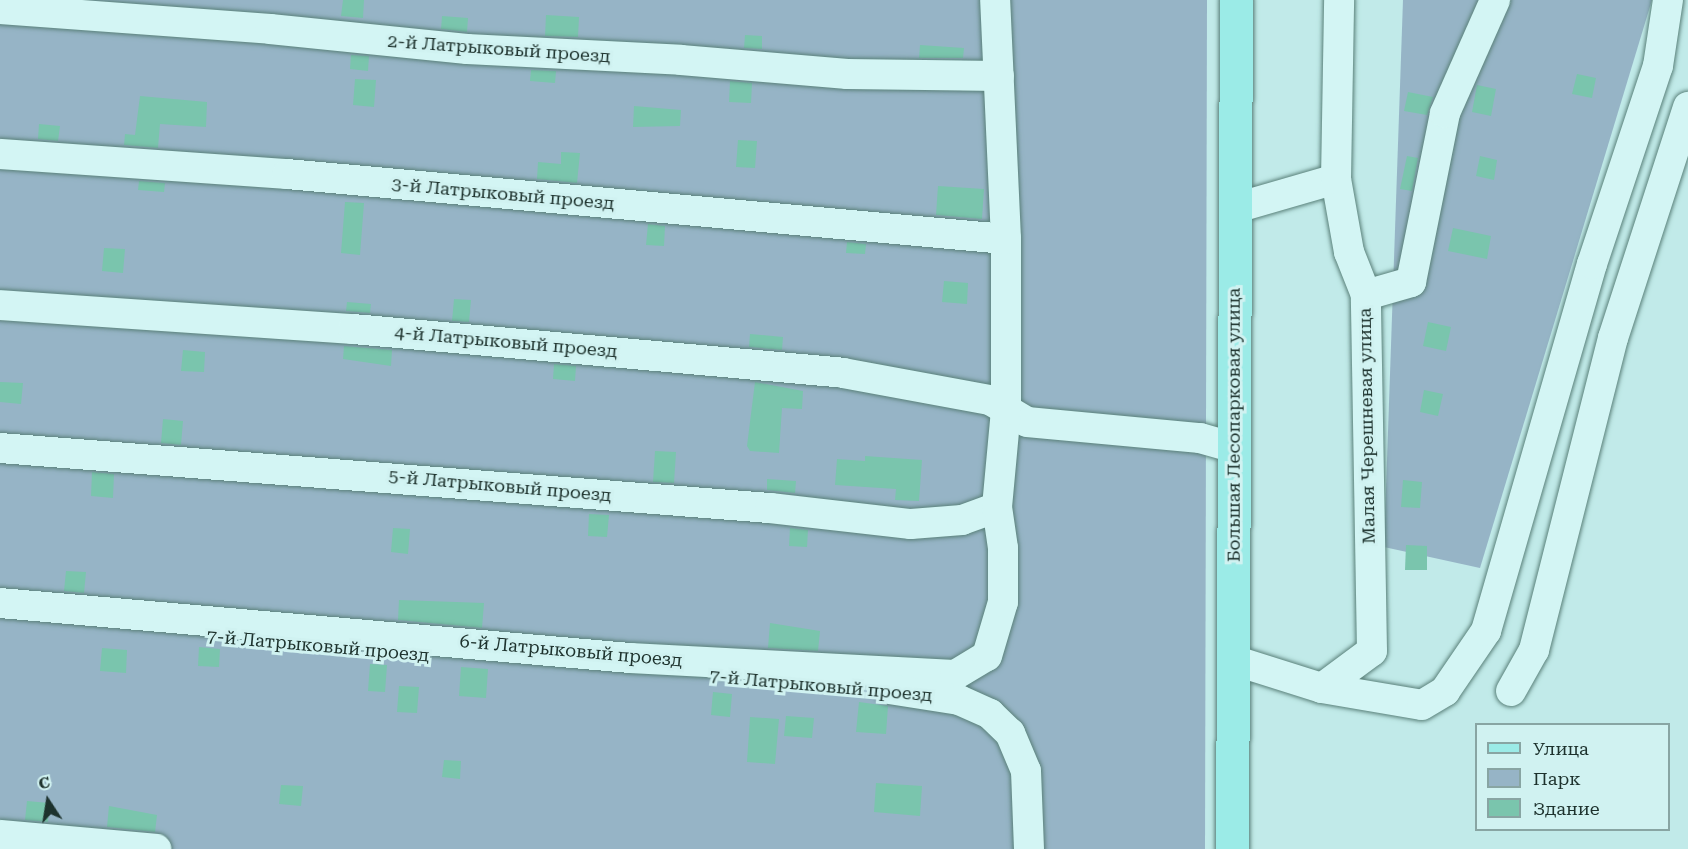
<!DOCTYPE html>
<html>
<head>
<meta charset="utf-8">
<style>
	body { margin:0 }
	#map { position:relative; width:1688px; height:849px; overflow:hidden; background:#c1eae9; font-family:"Roboto Serif",serif }
	div>[style] { position:absolute }
	.green>* { inset:0; background:#96b4c6 }
	.building>* { inset:0; background:#7ac5ad }
	.roads { filter:drop-shadow(0 0 2px #5a817a) drop-shadow(0 0 2px #5a817a) }
	.minor>* { height:30px; margin:-15px; padding:0 15px; transform-origin:15px; border-radius:15px; background:#d3f5f4 }
	.major>* { height:33px; margin:-16.5px; padding:0 16.5px; transform-origin:16.5px; border-radius:16.5px; background:#9bebe7 }
	span { translate:-50% -50%; white-space:nowrap; text-align:center; line-height:1.15; -webkit-text-stroke:6px #d0f2f1; paint-order:stroke }
	.street-label { font-size:18px; color:#1d322d }
	.legend { position:absolute; left:1475px; top:723px; width:195px; height:108px; box-sizing:border-box; background:#d0f2f1; border:2px solid #88a5a3; margin:0; padding:8px 10px; list-style:none; font-size:18px; color:#1d322d }
	.legend li { display:flex; align-items:center; gap:12px; height:30px }
	.legend b { width:30px; border:2px solid #88a5a3 }
	.north { position:absolute; left:18px; top:771px; width:60px; height:60px; -webkit-text-stroke:4px #d0f2f1; paint-order:stroke; rotate:348deg; font-size:16px; font-weight:700; line-height:24px; text-align:center; color:#1d322d }
	.north::after { content:''; display:block; margin:auto; width:21px; height:27px; background:#1d322d; clip-path:polygon(50% 0,100% 100%,50% 72%,0 100%) }
</style>
</head>
<body>
<div id="map">
	<div class="green">
		<div style="clip-path:polygon(0 0,1207px 0,1205px 849px,0 849px)"></div>
		<div style="clip-path:polygon(1403px 0,1652px 0,1480px 568px,1384px 547px)"></div>
	</div>
	<div class="building">
		<div style="clip-path:polygon(343px 0,364px 0,363px 18px,341px 16px)"></div>
		<div style="clip-path:polygon(546px 15px,579px 17px,578px 37px,545px 36px)"></div>
		<div style="clip-path:polygon(442px 16px,468px 18px,467px 32px,441px 29px)"></div>
		<div style="clip-path:polygon(745px 35px,762px 36px,762px 49px,744px 48px)"></div>
		<div style="clip-path:polygon(920px 45px,964px 48px,963px 58px,919px 58px)"></div>
		<div style="clip-path:polygon(351px 55px,369px 56px,368px 71px,350px 69px)"></div>
		<div style="clip-path:polygon(531px 70px,556px 71px,555px 83px,530px 81px)"></div>
		<div style="clip-path:polygon(1577px 74px,1596px 78px,1592px 98px,1572px 94px)"></div>
		<div style="clip-path:polygon(355px 79px,376px 80px,374px 107px,353px 105px)"></div>
		<div style="clip-path:polygon(730px 81px,752px 83px,751px 103px,729px 102px)"></div>
		<div style="clip-path:polygon(1477px 85px,1496px 89px,1491px 116px,1472px 112px)"></div>
		<div style="clip-path:polygon(1408px 92px,1433px 97px,1427px 115px,1404px 111px)"></div>
		<div style="clip-path:polygon(140px 96px,207px 102px,206px 127px,160px 124px,158px 148px,124px 145px,125px 134px,135px 135px)"></div>
		<div style="clip-path:polygon(634px 106px,681px 110px,680px 126px,633px 127px)"></div>
		<div style="clip-path:polygon(39px 124px,60px 126px,58px 141px,38px 139px)"></div>
		<div style="clip-path:polygon(738px 140px,757px 141px,755px 168px,736px 167px)"></div>
		<div style="clip-path:polygon(561px 152px,580px 153px,577px 183px,537px 179px,538px 162px,561px 164px)"></div>
		<div style="clip-path:polygon(1407px 156px,1418px 158px,1412px 191px,1400px 189px)"></div>
		<div style="clip-path:polygon(1480px 156px,1497px 160px,1494px 180px,1476px 176px)"></div>
		<div style="clip-path:polygon(139px 181px,165px 183px,164px 192px,138px 190px)"></div>
		<div style="clip-path:polygon(938px 186px,984px 189px,982px 219px,936px 215px)"></div>
		<div style="clip-path:polygon(345px 202px,364px 203px,360px 255px,341px 253px)"></div>
		<div style="clip-path:polygon(648px 224px,665px 226px,664px 246px,646px 245px)"></div>
		<div style="clip-path:polygon(1453px 228px,1491px 236px,1487px 259px,1448px 251px)"></div>
		<div style="clip-path:polygon(847px 242px,866px 244px,865px 254px,846px 253px)"></div>
		<div style="clip-path:polygon(104px 248px,125px 249px,123px 273px,102px 271px)"></div>
		<div style="clip-path:polygon(944px 281px,968px 283px,967px 304px,942px 302px)"></div>
		<div style="clip-path:polygon(454px 299px,471px 300px,469px 322px,452px 321px)"></div>
		<div style="clip-path:polygon(347px 302px,371px 304px,370px 313px,346px 311px)"></div>
		<div style="clip-path:polygon(1428px 322px,1451px 327px,1446px 351px,1423px 346px)"></div>
		<div style="clip-path:polygon(750px 334px,783px 337px,782px 350px,749px 347px)"></div>
		<div style="clip-path:polygon(344px 346px,392px 350px,391px 366px,343px 359px)"></div>
		<div style="clip-path:polygon(183px 350px,205px 352px,204px 372px,181px 371px)"></div>
		<div style="clip-path:polygon(554px 364px,576px 366px,575px 381px,553px 379px)"></div>
		<div style="clip-path:polygon(0 382px,23px 383px,21px 404px,0 402px)"></div>
		<div style="clip-path:polygon(755px 382px,803px 391px,802px 409px,782px 408px,779px 453px,750px 451px,747px 446px)"></div>
		<div style="clip-path:polygon(1424px 390px,1443px 394px,1438px 416px,1420px 412px)"></div>
		<div style="clip-path:polygon(163px 419px,183px 421px,181px 445px,161px 443px)"></div>
		<div style="clip-path:polygon(655px 451px,676px 452px,674px 483px,653px 482px)"></div>
		<div style="clip-path:polygon(865px 456px,922px 460px,919px 501px,895px 500px,896px 489px,835px 485px,837px 459px,865px 461px)"></div>
		<div style="clip-path:polygon(92px 472px,114px 474px,113px 498px,91px 496px)"></div>
		<div style="clip-path:polygon(767px 479px,796px 481px,795px 493px,767px 490px)"></div>
		<div style="clip-path:polygon(1403px 480px,1422px 482px,1420px 508px,1401px 507px)"></div>
		<div style="clip-path:polygon(589px 514px,609px 515px,607px 537px,588px 536px)"></div>
		<div style="clip-path:polygon(393px 528px,410px 529px,408px 554px,391px 552px)"></div>
		<div style="clip-path:polygon(790px 528px,808px 530px,807px 547px,789px 546px)"></div>
		<div style="clip-path:polygon(1406px 545px,1427px 546px,1427px 570px,1405px 570px)"></div>
		<div style="clip-path:polygon(66px 571px,86px 572px,84px 593px,64px 591px)"></div>
		<div style="clip-path:polygon(399px 600px,484px 603px,482px 628px,398px 620px)"></div>
		<div style="clip-path:polygon(770px 623px,820px 631px,818px 651px,768px 648px)"></div>
		<div style="clip-path:polygon(199px 647px,220px 649px,219px 667px,198px 666px)"></div>
		<div style="clip-path:polygon(102px 648px,127px 650px,126px 673px,100px 671px)"></div>
		<div style="clip-path:polygon(370px 664px,387px 665px,385px 692px,368px 691px)"></div>
		<div style="clip-path:polygon(461px 667px,488px 669px,486px 698px,459px 696px)"></div>
		<div style="clip-path:polygon(399px 686px,419px 687px,417px 713px,397px 712px)"></div>
		<div style="clip-path:polygon(713px 692px,732px 694px,730px 717px,711px 715px)"></div>
		<div style="clip-path:polygon(859px 702px,888px 706px,886px 734px,856px 732px)"></div>
		<div style="clip-path:polygon(786px 716px,814px 718px,812px 738px,784px 736px)"></div>
		<div style="clip-path:polygon(750px 717px,779px 719px,775px 764px,747px 762px)"></div>
		<div style="clip-path:polygon(444px 760px,461px 761px,460px 779px,442px 777px)"></div>
		<div style="clip-path:polygon(876px 783px,922px 786px,920px 816px,874px 812px)"></div>
		<div style="clip-path:polygon(281px 785px,303px 786px,301px 806px,279px 804px)"></div>
		<div style="clip-path:polygon(27px 801px,49px 803px,48px 822px,25px 820px)"></div>
		<div style="clip-path:polygon(109px 806px,157px 815px,155px 832px,107px 827px)"></div>
	</div>
	<div class="roads">
		<div class="minor">
			<div style="left:0;top:9px;width:271px;rotate:4.2deg"></div>
			<div style="left:270px;top:29px;width:198px;rotate:5.8deg"></div>
			<div style="left:467px;top:49px;width:214px;rotate:2.9deg"></div>
			<div style="left:681px;top:60px;width:167px;rotate:4.8deg"></div>
			<div style="left:847px;top:74px;width:152px;rotate:0.8deg"></div>
			<div style="left:0;top:154px;width:288px;rotate:4deg"></div>
			<div style="left:287px;top:174px;width:722px;rotate:5.17deg"></div>
			<div style="left:1236px;top:208px;width:104px;rotate:-16.2deg"></div>
			<div style="left:1366px;top:295px;width:47px;rotate:-16.1deg"></div>
			<div style="left:1411px;top:282px;width:172px;rotate:-78.6deg"></div>
			<div style="left:1445px;top:113px;width:124px;rotate:-66.1deg"></div>
			<div style="left:0;top:305px;width:354px;rotate:3.9deg"></div>
			<div style="left:353px;top:329px;width:492px;rotate:5.1deg"></div>
			<div style="left:843px;top:373px;width:149px;rotate:10.4deg"></div>
			<div style="left:990px;top:400px;width:43px;rotate:30.7deg"></div>
			<div style="left:1027px;top:422px;width:174px;rotate:5.3deg"></div>
			<div style="left:1200px;top:438px;width:35px;rotate:16deg"></div>
			<div style="left:0;top:448px;width:772px;rotate:4.46deg"></div>
			<div style="left:770px;top:508px;width:142px;rotate:6.5deg"></div>
			<div style="left:911px;top:524px;width:51px;rotate:-4.5deg"></div>
			<div style="left:962px;top:520px;width:37px;rotate:-20deg"></div>
			<div style="left:0;top:603px;width:632px;rotate:4.99deg"></div>
			<div style="left:630px;top:658px;width:325px;rotate:3deg"></div>
			<div style="left:955px;top:675px;width:37px;rotate:-31deg"></div>
			<div style="left:987px;top:656px;width:56px;rotate:-73.5deg"></div>
			<div style="left:1003px;top:602px;width:54px;rotate:-90deg"></div>
			<div style="left:1003px;top:548px;width:41px;rotate:-98.3deg"></div>
			<div style="left:997px;top:507px;width:97px;rotate:-84.7deg"></div>
			<div style="left:1006px;top:410px;width:171px;rotate:-90deg"></div>
			<div style="left:1006px;top:239px;width:239px;rotate:-92.6deg"></div>
			<div style="left:1233px;top:660px;width:93px;rotate:17.5deg"></div>
			<div style="left:1322px;top:688px;width:101px;rotate:9.6deg"></div>
			<div style="left:1422px;top:705px;width:27px;rotate:-31deg"></div>
			<div style="left:1445px;top:691px;width:73px;rotate:-55.7deg"></div>
			<div style="left:1486px;top:631px;width:382px;rotate:-73.9deg"></div>
			<div style="left:1592px;top:264px;width:209px;rotate:-71.6deg"></div>
			<div style="left:1658px;top:66px;width:67px;rotate:-81.4deg"></div>
			<div style="left:1322px;top:688px;width:62px;rotate:-36.5deg"></div>
			<div style="left:1372px;top:651px;width:356px;rotate:-91deg"></div>
			<div style="left:1366px;top:295px;width:46px;rotate:-111.6deg"></div>
			<div style="left:1349px;top:252px;width:74px;rotate:-100.1deg"></div>
			<div style="left:1336px;top:179px;width:179px;rotate:-89deg"></div>
			<div style="left:889px;top:689px;width:71px;rotate:8.9deg"></div>
			<div style="left:959px;top:700px;width:34px;rotate:24deg"></div>
			<div style="left:990px;top:714px;width:28px;rotate:44deg"></div>
			<div style="left:1010px;top:733px;width:41px;rotate:67.2deg"></div>
			<div style="left:1026px;top:771px;width:78px;rotate:87.8deg"></div>
			<div style="left:1511px;top:691px;width:47px;rotate:-60.7deg"></div>
			<div style="left:1534px;top:650px;width:322px;rotate:-75.8deg"></div>
			<div style="left:1613px;top:338px;width:243px;rotate:-72deg"></div>
			<div style="left:0;top:835px;width:157px;rotate:5.1deg"></div>
		</div>
		<div class="major">
			<div style="left:1232px;top:849px;width:849px;rotate:-89.73deg"></div>
		</div>
	</div>
	<div class="street-label">
		<span style="left:499px;top:49px;rotate:4deg">2-й Латрыковый проезд</span>
		<span style="left:503px;top:194px;rotate:5deg">3-й Латрыковый проезд</span>
		<span style="left:506px;top:342px;rotate:5deg">4-й Латрыковый проезд</span>
		<span style="left:1234px;top:425px;rotate:-90deg">Большая Лесопарковая улица</span>
		<span style="left:1367px;top:426px;rotate:-91deg">Малая Черешневая улица</span>
		<span style="left:500px;top:486px;rotate:5deg">5-й Латрыковый проезд</span>
		<span style="left:318px;top:646px;rotate:5deg">7-й Латрыковый проезд</span>
		<span style="left:571px;top:651px;rotate:5deg">6-й Латрыковый проезд</span>
		<span style="left:821px;top:686px;rotate:5deg">7-й Латрыковый проезд</span>
	</div>
	<ul class="legend">
	<li><b style="height:8px;background:#9bebe7"></b>Улица</li>
	<li><b style="height:16px;background:#96b4c6"></b>Парк</li>
	<li><b style="height:16px;background:#7ac5ad"></b>Здание</li>
	</ul>
	<div class="north">С</div>
</div>
</body>
</html>
